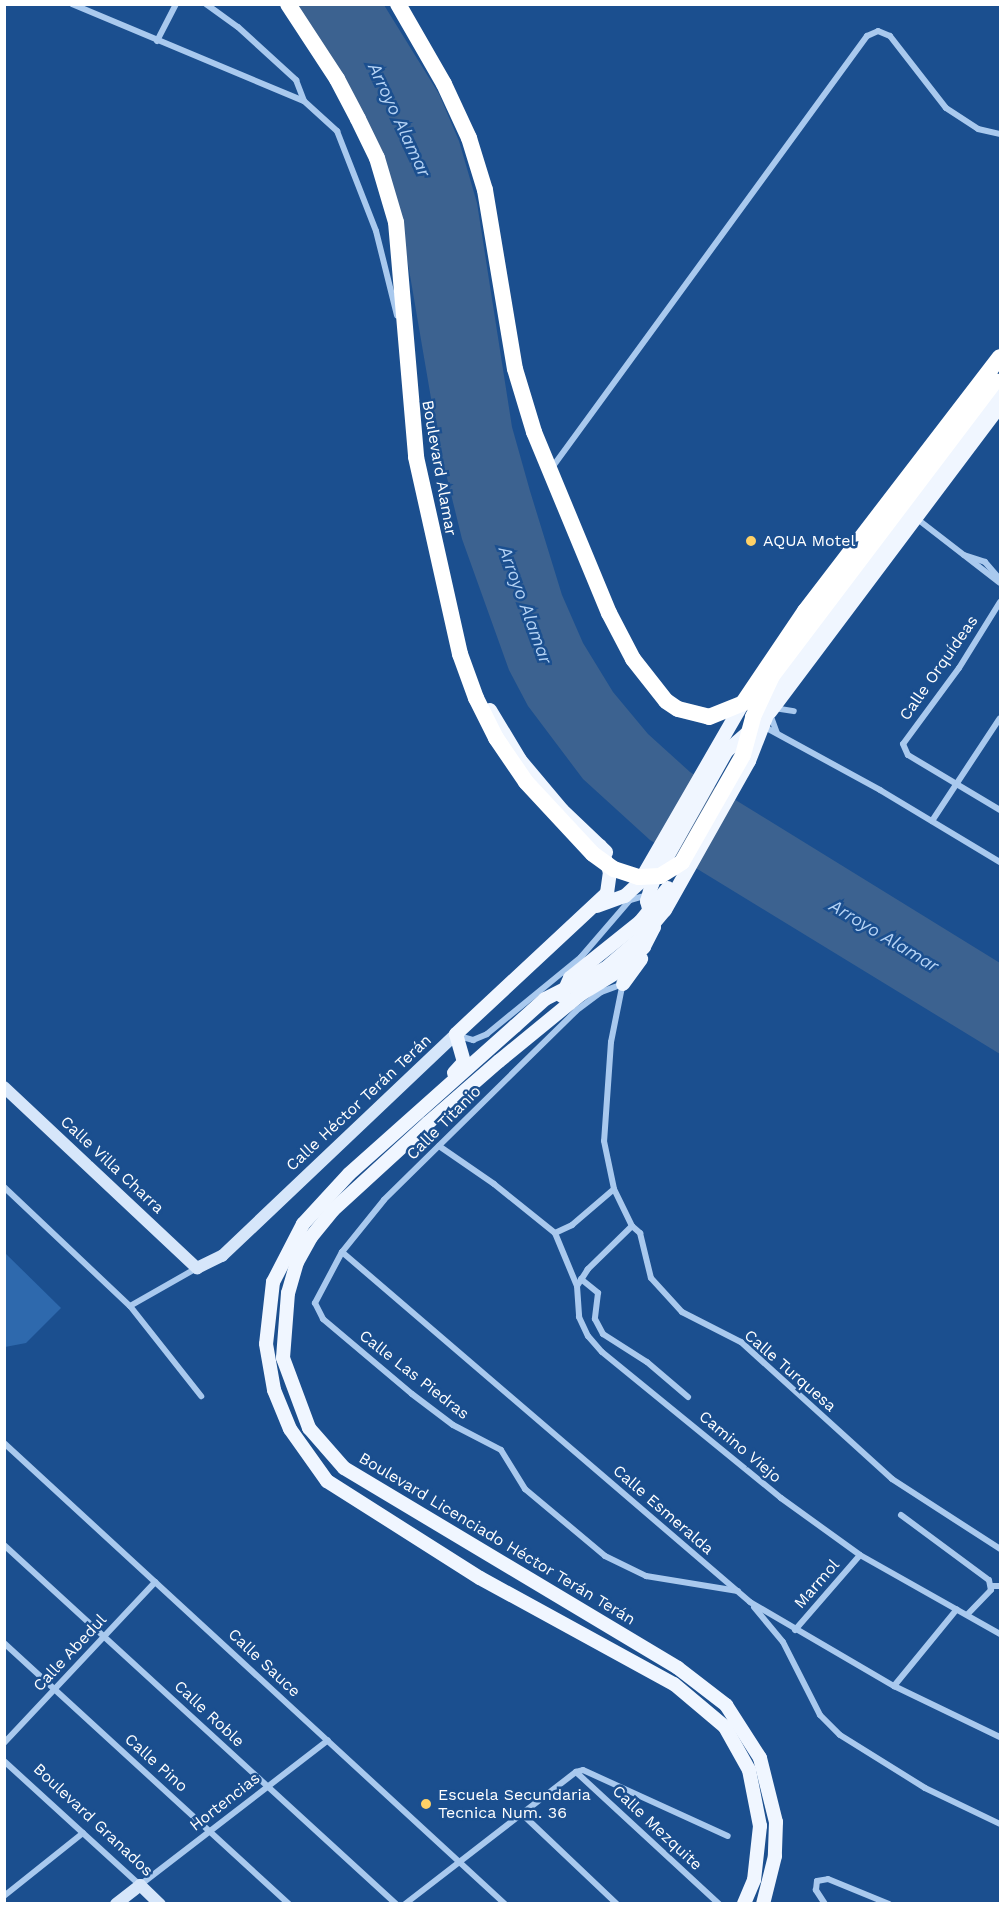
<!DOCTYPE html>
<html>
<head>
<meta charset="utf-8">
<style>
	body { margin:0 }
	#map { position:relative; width:1005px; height:1908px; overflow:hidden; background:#1b4f8f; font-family:"Work Sans",sans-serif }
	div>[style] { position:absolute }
	.green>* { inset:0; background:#2e69ad }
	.water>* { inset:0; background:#3c6290 }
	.street>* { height:6px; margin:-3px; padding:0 3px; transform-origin:3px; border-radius:3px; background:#a9c9ee }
	.secondary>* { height:12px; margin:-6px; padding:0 6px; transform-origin:6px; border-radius:6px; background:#d6e6fa }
	.primary>* { height:14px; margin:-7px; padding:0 7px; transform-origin:7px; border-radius:7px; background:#f0f6ff }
	.highway>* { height:16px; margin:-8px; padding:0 8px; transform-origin:8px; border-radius:8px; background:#fff }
	.primary-bridge>* { height:14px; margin:-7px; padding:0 7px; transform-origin:7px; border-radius:7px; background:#f0f6ff }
	.highway-bridge>* { height:16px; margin:-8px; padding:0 8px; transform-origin:8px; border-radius:8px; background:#fff }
	.dots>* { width:16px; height:16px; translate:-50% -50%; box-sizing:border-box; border:3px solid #1b4f8f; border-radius:50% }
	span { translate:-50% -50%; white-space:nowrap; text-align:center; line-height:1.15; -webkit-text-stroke:5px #1b4f8f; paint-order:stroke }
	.street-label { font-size:16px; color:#fff }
	.poi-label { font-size:16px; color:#fff }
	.left { translate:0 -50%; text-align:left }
	.water-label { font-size:18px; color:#b5d3f5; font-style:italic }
	.frame { position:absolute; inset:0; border:6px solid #fff; pointer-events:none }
</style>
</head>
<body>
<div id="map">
	<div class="green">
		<div style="clip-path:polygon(4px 1252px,61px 1308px,26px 1343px,5px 1347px)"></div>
	</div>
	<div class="water">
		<div style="clip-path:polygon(290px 5px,384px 5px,439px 94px,459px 141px,477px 203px,512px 427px,530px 491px,562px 595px,583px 643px,613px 692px,648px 734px,690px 772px,1000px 963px,1000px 1054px,650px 840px,583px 779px,528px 706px,509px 670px,462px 539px,439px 445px,399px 211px)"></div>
	</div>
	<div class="street">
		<div style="left:72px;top:4px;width:251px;rotate:22.7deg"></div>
		<div style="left:206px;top:4px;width:39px;rotate:36deg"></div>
		<div style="left:238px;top:27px;width:79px;rotate:42.4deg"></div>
		<div style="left:296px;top:80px;width:22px;rotate:69deg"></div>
		<div style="left:304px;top:101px;width:45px;rotate:42.3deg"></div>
		<div style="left:337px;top:131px;width:107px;rotate:68.7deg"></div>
		<div style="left:376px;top:231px;width:87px;rotate:76deg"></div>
		<div style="left:157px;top:41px;width:42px;rotate:-62.8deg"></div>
		<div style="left:551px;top:469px;width:536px;rotate:-53.88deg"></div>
		<div style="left:867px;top:36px;width:12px;rotate:-24deg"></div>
		<div style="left:878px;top:31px;width:13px;rotate:23deg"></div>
		<div style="left:890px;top:36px;width:91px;rotate:52.1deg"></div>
		<div style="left:946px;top:108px;width:38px;rotate:33deg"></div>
		<div style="left:978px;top:129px;width:23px;rotate:13deg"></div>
		<div style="left:916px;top:518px;width:106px;rotate:37.7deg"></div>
		<div style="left:964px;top:555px;width:22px;rotate:18deg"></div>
		<div style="left:985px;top:562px;width:23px;rotate:49deg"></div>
		<div style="left:1000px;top:602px;width:78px;rotate:121.8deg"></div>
		<div style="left:959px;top:668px;width:94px;rotate:126.4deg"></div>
		<div style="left:903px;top:744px;width:12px;rotate:66deg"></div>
		<div style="left:908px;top:755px;width:107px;rotate:30.9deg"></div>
		<div style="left:774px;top:708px;width:20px;rotate:9deg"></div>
		<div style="left:770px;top:714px;width:20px;rotate:70deg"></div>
		<div style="left:761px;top:725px;width:136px;rotate:28.6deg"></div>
		<div style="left:880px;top:790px;width:140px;rotate:31deg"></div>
		<div style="left:932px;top:821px;width:123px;rotate:-56.6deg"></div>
		<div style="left:623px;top:982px;width:61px;rotate:101.3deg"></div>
		<div style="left:611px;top:1042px;width:99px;rotate:94deg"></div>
		<div style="left:604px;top:1141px;width:49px;rotate:78.2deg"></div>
		<div style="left:614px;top:1189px;width:41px;rotate:64.1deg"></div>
		<div style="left:632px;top:1226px;width:11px;rotate:41deg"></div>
		<div style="left:640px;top:1233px;width:46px;rotate:76.3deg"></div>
		<div style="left:651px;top:1278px;width:46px;rotate:47.6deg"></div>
		<div style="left:682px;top:1312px;width:66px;rotate:27deg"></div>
		<div style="left:741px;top:1342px;width:204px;rotate:42.2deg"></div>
		<div style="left:892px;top:1479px;width:129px;rotate:32.9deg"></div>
		<div style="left:623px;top:984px;width:23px;rotate:160deg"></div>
		<div style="left:601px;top:992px;width:31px;rotate:143deg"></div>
		<div style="left:576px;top:1011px;width:269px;rotate:135.5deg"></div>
		<div style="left:384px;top:1200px;width:67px;rotate:128.9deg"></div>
		<div style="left:342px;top:1252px;width:58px;rotate:117.9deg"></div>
		<div style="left:315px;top:1303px;width:18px;rotate:63deg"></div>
		<div style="left:323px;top:1319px;width:116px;rotate:40.1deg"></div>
		<div style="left:412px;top:1394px;width:51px;rotate:37.1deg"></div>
		<div style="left:453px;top:1425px;width:54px;rotate:27.5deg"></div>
		<div style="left:501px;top:1450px;width:46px;rotate:58.4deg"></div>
		<div style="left:525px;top:1489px;width:104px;rotate:39.9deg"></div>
		<div style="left:605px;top:1556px;width:46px;rotate:26deg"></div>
		<div style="left:646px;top:1576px;width:93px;rotate:9.3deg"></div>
		<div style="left:459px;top:1036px;width:15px;rotate:16deg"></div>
		<div style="left:473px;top:1040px;width:15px;rotate:-23deg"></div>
		<div style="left:487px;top:1034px;width:122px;rotate:-39.3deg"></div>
		<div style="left:581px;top:957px;width:75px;rotate:-49.3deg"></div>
		<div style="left:630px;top:900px;width:18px;rotate:-16deg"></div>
		<div style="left:439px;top:1146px;width:67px;rotate:34.6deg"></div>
		<div style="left:494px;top:1184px;width:78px;rotate:38.8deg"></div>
		<div style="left:555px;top:1233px;width:57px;rotate:67.5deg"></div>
		<div style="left:4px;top:1187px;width:173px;rotate:43.4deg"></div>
		<div style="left:130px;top:1306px;width:115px;rotate:51.7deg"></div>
		<div style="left:632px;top:1226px;width:62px;rotate:135.7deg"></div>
		<div style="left:588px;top:1269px;width:20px;rotate:123deg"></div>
		<div style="left:577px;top:1286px;width:31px;rotate:86deg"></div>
		<div style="left:579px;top:1317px;width:21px;rotate:65deg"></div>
		<div style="left:588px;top:1336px;width:21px;rotate:49deg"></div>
		<div style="left:602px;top:1352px;width:231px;rotate:39.2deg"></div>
		<div style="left:781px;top:1498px;width:97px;rotate:35.8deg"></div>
		<div style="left:860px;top:1555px;width:161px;rotate:29.4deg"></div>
		<div style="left:555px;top:1233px;width:19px;rotate:-25deg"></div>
		<div style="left:572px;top:1225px;width:55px;rotate:-40.6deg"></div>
		<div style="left:342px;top:1252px;width:538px;rotate:40.62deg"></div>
		<div style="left:750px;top:1602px;width:167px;rotate:30.3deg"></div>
		<div style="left:894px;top:1686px;width:118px;rotate:25.7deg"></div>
		<div style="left:581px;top:1279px;width:22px;rotate:39deg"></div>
		<div style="left:598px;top:1293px;width:26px;rotate:97deg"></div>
		<div style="left:595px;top:1319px;width:17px;rotate:62deg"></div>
		<div style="left:603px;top:1334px;width:52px;rotate:32.5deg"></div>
		<div style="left:647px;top:1362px;width:54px;rotate:40.5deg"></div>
		<div style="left:130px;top:1306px;width:77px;rotate:-29.6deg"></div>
		<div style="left:4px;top:1443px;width:681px;rotate:42.62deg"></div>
		<div style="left:901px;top:1515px;width:109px;rotate:36.5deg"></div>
		<div style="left:989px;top:1580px;width:10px;rotate:79deg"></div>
		<div style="left:991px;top:1590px;width:33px;rotate:134deg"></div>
		<div style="left:4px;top:1545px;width:532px;rotate:42.48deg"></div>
		<div style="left:991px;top:1586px;width:9px"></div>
		<div style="left:754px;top:1607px;width:45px;rotate:50.4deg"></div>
		<div style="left:783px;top:1642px;width:82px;rotate:63.1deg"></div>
		<div style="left:820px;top:1715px;width:28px;rotate:45deg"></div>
		<div style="left:840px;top:1735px;width:100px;rotate:31.9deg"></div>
		<div style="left:925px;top:1788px;width:83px;rotate:25.6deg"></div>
		<div style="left:795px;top:1630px;width:99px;rotate:-49.1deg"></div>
		<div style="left:4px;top:1643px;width:386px;rotate:42.5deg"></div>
		<div style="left:894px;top:1686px;width:99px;rotate:-50.7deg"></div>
		<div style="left:4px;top:1743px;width:221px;rotate:-46.8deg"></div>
		<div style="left:4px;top:1761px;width:184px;rotate:42.4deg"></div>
		<div style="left:140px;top:1885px;width:237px;rotate:-37.6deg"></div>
		<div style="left:576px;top:1772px;width:195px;rotate:42.7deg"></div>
		<div style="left:576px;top:1772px;width:7px;rotate:-16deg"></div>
		<div style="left:583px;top:1770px;width:159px;rotate:24.5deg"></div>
		<div style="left:522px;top:1814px;width:131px;rotate:43.5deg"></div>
		<div style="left:4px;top:1896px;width:101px;rotate:-38.6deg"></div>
		<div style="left:405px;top:1904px;width:216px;rotate:-37.7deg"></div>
		<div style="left:825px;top:1904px;width:17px;rotate:-123deg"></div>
		<div style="left:816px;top:1890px;width:9px;rotate:-84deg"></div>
		<div style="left:817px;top:1881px;width:11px;rotate:-10deg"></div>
		<div style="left:828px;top:1879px;width:66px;rotate:22.3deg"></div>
	</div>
	<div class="secondary">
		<div style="left:4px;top:1087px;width:265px;rotate:43.2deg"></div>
		<div style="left:197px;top:1268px;width:28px;rotate:-26deg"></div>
		<div style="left:222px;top:1256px;width:323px;rotate:-43.5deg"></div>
		<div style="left:116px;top:1904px;width:31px;rotate:-38deg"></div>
		<div style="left:140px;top:1885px;width:28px;rotate:44deg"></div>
	</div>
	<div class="primary">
		<div style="left:490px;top:710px;width:58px;rotate:59deg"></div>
		<div style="left:520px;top:760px;width:65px;rotate:50deg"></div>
		<div style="left:562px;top:810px;width:61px;rotate:43.7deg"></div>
		<div style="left:770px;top:712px;width:383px;rotate:-53.1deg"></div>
		<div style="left:752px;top:729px;width:35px;rotate:139deg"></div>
		<div style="left:726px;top:752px;width:151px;rotate:119.3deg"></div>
		<div style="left:652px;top:884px;width:18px;rotate:106deg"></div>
		<div style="left:647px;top:901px;width:27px;rotate:75deg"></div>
		<div style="left:654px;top:927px;width:22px;rotate:117deg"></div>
		<div style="left:644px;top:947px;width:31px;rotate:135deg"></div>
		<div style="left:622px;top:969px;width:48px;rotate:148.6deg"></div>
		<div style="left:581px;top:994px;width:106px;rotate:140.7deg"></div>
		<div style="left:499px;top:1061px;width:94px;rotate:138.9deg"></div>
		<div style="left:428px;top:1123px;width:129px;rotate:137.5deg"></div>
		<div style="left:333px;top:1210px;width:35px;rotate:129deg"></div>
		<div style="left:311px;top:1237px;width:29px;rotate:119deg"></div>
		<div style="left:297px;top:1262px;width:32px;rotate:106deg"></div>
		<div style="left:288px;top:1293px;width:65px;rotate:94.4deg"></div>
		<div style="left:283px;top:1358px;width:75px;rotate:69.6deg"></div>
		<div style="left:309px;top:1428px;width:53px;rotate:48.8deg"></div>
		<div style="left:344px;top:1468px;width:389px;rotate:30.9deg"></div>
		<div style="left:678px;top:1668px;width:61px;rotate:37.6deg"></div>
		<div style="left:726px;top:1705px;width:63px;rotate:57.3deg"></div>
		<div style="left:760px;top:1758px;width:66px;rotate:76deg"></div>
		<div style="left:776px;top:1822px;width:34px;rotate:92deg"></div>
		<div style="left:775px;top:1856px;width:49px;rotate:104deg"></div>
		<div style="left:597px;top:906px;width:30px;rotate:-20deg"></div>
		<div style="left:625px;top:896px;width:19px;rotate:-43deg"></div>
		<div style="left:639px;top:883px;width:208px;rotate:-60deg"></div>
		<div style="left:623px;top:984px;width:31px;rotate:-54deg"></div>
		<div style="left:562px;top:996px;width:20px;rotate:-66deg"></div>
		<div style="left:570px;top:978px;width:90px;rotate:-38.7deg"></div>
		<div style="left:515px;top:1026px;width:222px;rotate:138.3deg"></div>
		<div style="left:349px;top:1174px;width:68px;rotate:132.6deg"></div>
		<div style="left:303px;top:1224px;width:65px;rotate:117.3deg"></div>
		<div style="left:273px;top:1282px;width:62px;rotate:96.4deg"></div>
		<div style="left:266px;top:1344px;width:47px;rotate:80.1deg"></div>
		<div style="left:274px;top:1390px;width:42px;rotate:67.7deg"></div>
		<div style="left:290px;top:1429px;width:64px;rotate:54.6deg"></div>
		<div style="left:327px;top:1481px;width:181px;rotate:32.4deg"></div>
		<div style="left:480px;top:1578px;width:221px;rotate:28.7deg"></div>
		<div style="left:674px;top:1684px;width:67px;rotate:40.1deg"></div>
		<div style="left:725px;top:1727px;width:49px;rotate:60.8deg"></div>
		<div style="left:749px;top:1770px;width:57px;rotate:78.9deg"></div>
		<div style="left:760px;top:1826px;width:54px;rotate:96.3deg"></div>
		<div style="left:754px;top:1880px;width:26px;rotate:113deg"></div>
		<div style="left:454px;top:1073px;width:15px;rotate:-48deg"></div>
		<div style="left:464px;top:1062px;width:29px;rotate:-106deg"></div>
		<div style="left:456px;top:1034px;width:207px;rotate:-43deg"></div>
		<div style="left:607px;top:893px;width:21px;rotate:-82deg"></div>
		<div style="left:610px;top:872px;width:28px;rotate:-111deg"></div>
	</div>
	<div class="highway">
		<div style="left:288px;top:4px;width:90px;rotate:56.8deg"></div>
		<div style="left:337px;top:79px;width:45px;rotate:62.3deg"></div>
		<div style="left:358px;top:119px;width:43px;rotate:64deg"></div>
		<div style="left:377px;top:158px;width:67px;rotate:73.5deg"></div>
		<div style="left:396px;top:222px;width:236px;rotate:85.1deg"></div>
		<div style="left:416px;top:457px;width:202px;rotate:77.4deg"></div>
		<div style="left:460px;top:654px;width:47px;rotate:70deg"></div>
		<div style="left:476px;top:698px;width:45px;rotate:63.4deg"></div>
		<div style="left:496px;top:738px;width:53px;rotate:55.7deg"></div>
		<div style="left:526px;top:782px;width:98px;rotate:47.1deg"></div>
		<div style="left:398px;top:4px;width:92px;rotate:60.1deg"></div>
		<div style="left:444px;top:84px;width:60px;rotate:65.2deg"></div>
		<div style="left:469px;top:138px;width:54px;rotate:72.9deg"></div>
		<div style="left:485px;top:190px;width:181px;rotate:80.5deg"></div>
		<div style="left:515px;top:369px;width:66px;rotate:73.2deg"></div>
		<div style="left:534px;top:432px;width:196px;rotate:67.5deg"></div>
		<div style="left:609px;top:613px;width:52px;rotate:62.4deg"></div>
		<div style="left:633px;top:659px;width:53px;rotate:51.8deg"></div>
		<div style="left:666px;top:701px;width:14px;rotate:34deg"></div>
		<div style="left:678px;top:709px;width:32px;rotate:14deg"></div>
		<div style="left:709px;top:717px;width:37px;rotate:-22deg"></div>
		<div style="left:743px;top:703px;width:111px;rotate:-56deg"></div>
		<div style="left:805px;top:611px;width:320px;rotate:-52.5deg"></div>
	</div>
	<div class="primary-bridge">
		<div style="left:640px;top:922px;width:44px;rotate:-50.5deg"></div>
		<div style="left:515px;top:1026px;width:40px;rotate:-42deg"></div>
		<div style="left:545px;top:999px;width:68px;rotate:-26.9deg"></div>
		<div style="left:606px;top:968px;width:49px;rotate:-40.9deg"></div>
		<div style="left:643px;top:936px;width:34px;rotate:-50deg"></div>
		<div style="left:665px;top:910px;width:171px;rotate:-60.6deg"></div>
		<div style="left:749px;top:761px;width:83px;rotate:-68.7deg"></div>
		<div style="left:779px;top:684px;width:369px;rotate:-53.4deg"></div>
	</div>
	<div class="highway-bridge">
		<div style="left:593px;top:854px;width:26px;rotate:36deg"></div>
		<div style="left:614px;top:869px;width:26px;rotate:18deg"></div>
		<div style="left:639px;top:877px;width:21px;rotate:-3deg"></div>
		<div style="left:660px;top:876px;width:26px;rotate:-32deg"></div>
		<div style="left:682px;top:862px;width:123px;rotate:-60.3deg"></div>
		<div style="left:743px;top:755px;width:39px;rotate:-75deg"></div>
		<div style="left:753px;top:717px;width:45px;rotate:-65.1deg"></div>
		<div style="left:772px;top:676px;width:370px;rotate:-52.9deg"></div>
	</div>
	<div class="dots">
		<div style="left:751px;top:541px;background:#ffd166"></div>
		<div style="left:426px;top:1804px;background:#ffd166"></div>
	</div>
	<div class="street-label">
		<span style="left:439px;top:468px;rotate:80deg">Boulevard Alamar</span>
		<span style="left:939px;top:668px;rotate:-55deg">Calle Orquídeas</span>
		<span style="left:359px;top:1103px;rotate:-43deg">Calle Héctor Terán Terán</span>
		<span style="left:444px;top:1123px;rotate:-45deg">Calle Titanio</span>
		<span style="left:112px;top:1165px;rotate:43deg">Calle Villa Charra</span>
		<span style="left:790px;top:1371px;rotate:41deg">Calle Turquesa</span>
		<span style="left:414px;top:1375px;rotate:38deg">Calle Las Piedras</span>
		<span style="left:740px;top:1447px;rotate:40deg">Camino Viejo</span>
		<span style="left:663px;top:1510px;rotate:41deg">Calle Esmeralda</span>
		<span style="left:497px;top:1539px;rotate:31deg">Boulevard Licenciado Héctor Terán Terán</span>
		<span style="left:817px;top:1584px;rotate:-49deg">Marmol</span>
		<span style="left:70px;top:1653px;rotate:-47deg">Calle Abedul</span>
		<span style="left:264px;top:1663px;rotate:43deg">Calle Sauce</span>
		<span style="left:209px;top:1714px;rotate:43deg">Calle Roble</span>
		<span style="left:156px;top:1763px;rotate:42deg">Calle Pino</span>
		<span style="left:225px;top:1802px;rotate:-38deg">Hortencias</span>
		<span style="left:93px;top:1820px;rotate:43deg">Boulevard Granados</span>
		<span style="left:657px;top:1828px;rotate:43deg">Calle Mezquite</span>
	</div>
	<div class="poi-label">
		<span class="left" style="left:763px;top:541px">AQUA Motel</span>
		<span class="left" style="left:438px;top:1804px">Escuela Secundaria<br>Tecnica Num. 36</span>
	</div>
	<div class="water-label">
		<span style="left:399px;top:120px;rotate:65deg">Arroyo Alamar</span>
		<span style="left:525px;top:605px;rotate:70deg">Arroyo Alamar</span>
		<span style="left:884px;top:936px;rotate:31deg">Arroyo Alamar</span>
	</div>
	<div class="frame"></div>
</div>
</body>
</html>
